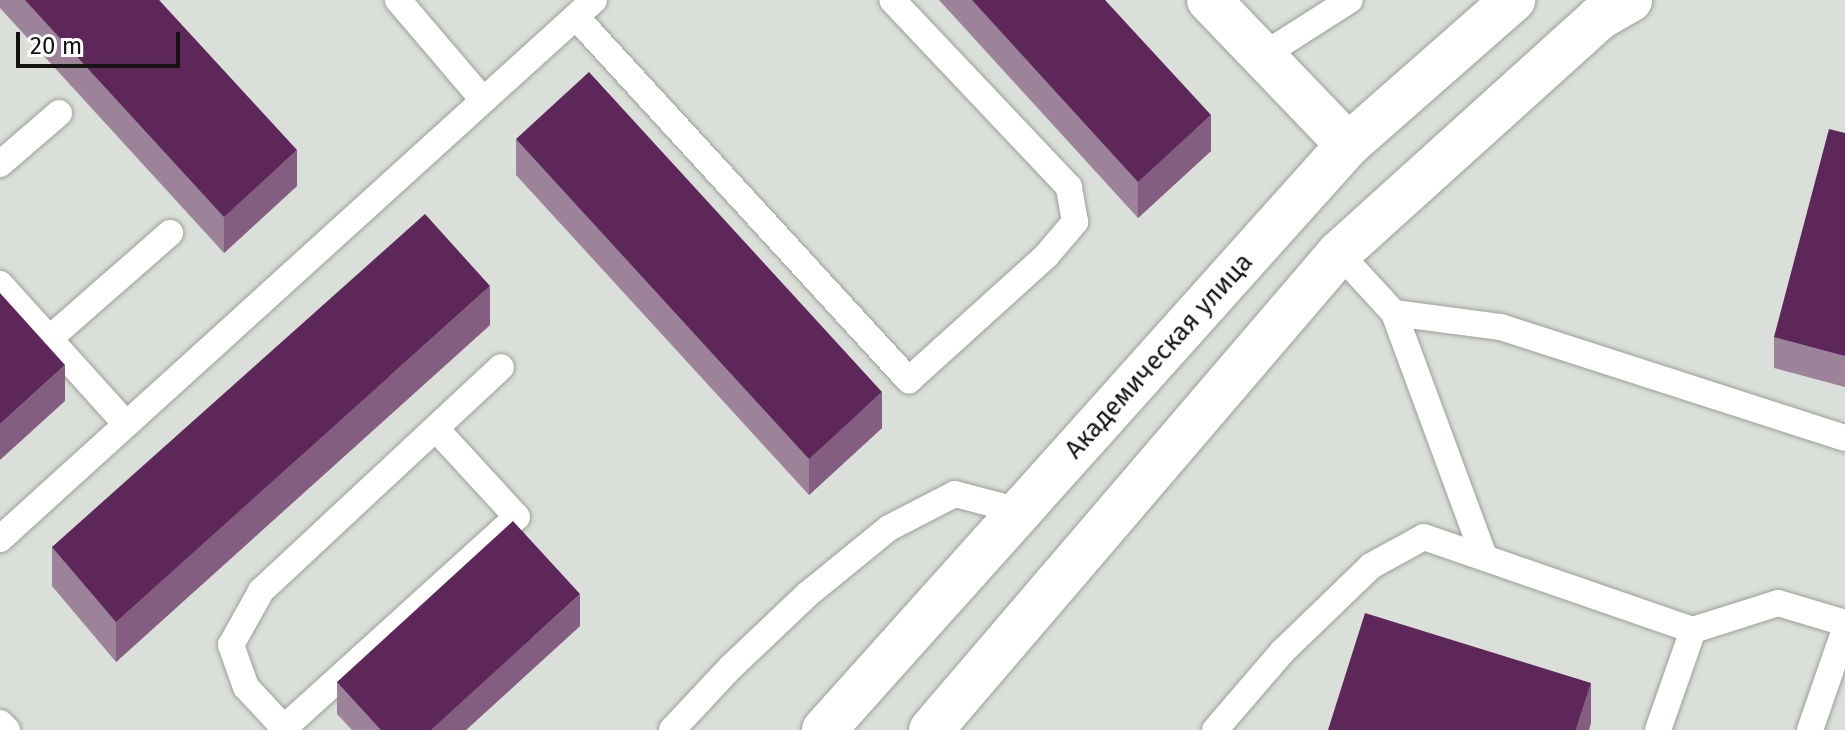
<!DOCTYPE html>
<html>
<head>
<meta charset="utf-8">
<style>
	body { margin:0 }
	#map { position:relative; width:1845px; height:730px; overflow:hidden; background:#dbdfd9; font-family:"Fira Sans",sans-serif }
	div>[style] { position:absolute }
	.roads { filter:drop-shadow(0 0 2px #9c9f99) drop-shadow(0 0 2px #9c9f99) }
	.service>* { height:26px; margin:-13px; padding:0 13px; transform-origin:13px; border-radius:13px; background:#fff }
	.minor>* { height:44px; margin:-22px; padding:0 22px; transform-origin:22px; border-radius:22px; background:#fff }
	.secondary>* { height:44px; margin:-22px; padding:0 22px; transform-origin:22px; border-radius:22px; background:#fff }
	.wall>* { inset:0; background:#9c839a }
	.shaded-wall>* { inset:0; background:#835e80 }
	.building>* { inset:0; background:#5d275a }
	span { translate:-50% -50%; white-space:nowrap; text-align:center; line-height:1.15; -webkit-text-stroke:8px #fff; paint-order:stroke }
	.street-label { font-size:26px; color:#131412 }
	.scale { position:absolute; left:16px; top:32px; width:164px; height:36px; box-sizing:border-box; border:4px solid #131412; border-top:0; padding-left:10px; font-size:24px; line-height:28px; white-space:nowrap; color:#131412; -webkit-text-stroke:6px #fff; paint-order:stroke }
</style>
</head>
<body>
<div id="map">
	<div class="roads">
		<div class="service">
			<div style="left:398px;top:0;width:131px;rotate:49.6deg"></div>
			<div style="left:576px;top:17px;width:493px;rotate:47.5deg"></div>
			<div style="left:909px;top:380px;width:185px;rotate:-42.1deg"></div>
			<div style="left:1046px;top:256px;width:45px;rotate:-49.5deg"></div>
			<div style="left:1075px;top:222px;width:36px;rotate:-100deg"></div>
			<div style="left:1069px;top:187px;width:257px;rotate:-133.4deg"></div>
			<div style="left:1262px;top:56px;width:104px;rotate:-32.5deg"></div>
			<div style="left:0;top:164px;width:78px;rotate:-40.8deg"></div>
			<div style="left:1339px;top:253px;width:81px;rotate:47.5deg"></div>
			<div style="left:1394px;top:313px;width:259px;rotate:69.7deg"></div>
			<div style="left:0;top:284px;width:187px;rotate:48deg"></div>
			<div style="left:1394px;top:313px;width:108px;rotate:7.5deg"></div>
			<div style="left:1501px;top:327px;width:361px;rotate:17.9deg"></div>
			<div style="left:49px;top:339px;width:161px;rotate:-41.2deg"></div>
			<div style="left:0;top:539px;width:802px;rotate:-42.22deg"></div>
			<div style="left:1693px;top:630px;width:89px;rotate:-17.6deg"></div>
			<div style="left:1778px;top:603px;width:70px;rotate:16.6deg"></div>
			<div style="left:0;top:723px;width:10px;rotate:45deg"></div>
			<div style="left:284px;top:728px;width:314px;rotate:-42.2deg"></div>
			<div style="left:517px;top:517px;width:118px;rotate:-132.6deg"></div>
			<div style="left:286px;top:730px;width:59px;rotate:-132.9deg"></div>
			<div style="left:246px;top:687px;width:45px;rotate:-109.7deg"></div>
			<div style="left:231px;top:645px;width:62px;rotate:-60.9deg"></div>
			<div style="left:261px;top:591px;width:328px;rotate:-43deg"></div>
			<div style="left:672px;top:730px;width:86px;rotate:-46.9deg"></div>
			<div style="left:731px;top:667px;width:106px;rotate:-43.5deg"></div>
			<div style="left:808px;top:594px;width:104px;rotate:-39.2deg"></div>
			<div style="left:889px;top:528px;width:74px;rotate:-27.3deg"></div>
			<div style="left:955px;top:494px;width:67px;rotate:14.7deg"></div>
			<div style="left:1215px;top:730px;width:103px;rotate:-49.3deg"></div>
			<div style="left:1282px;top:652px;width:124px;rotate:-44deg"></div>
			<div style="left:1371px;top:566px;width:60px;rotate:-28.7deg"></div>
			<div style="left:1424px;top:537px;width:285px;rotate:19.1deg"></div>
			<div style="left:1693px;top:630px;width:106px;rotate:109.3deg"></div>
			<div style="left:1810px;top:730px;width:107px;rotate:-70.9deg"></div>
		</div>
		<div class="minor">
			<div style="left:1209px;top:0;width:201px;rotate:46.2deg"></div>
		</div>
		<div class="secondary">
			<div style="left:824px;top:730px;width:785px;rotate:-48.15deg"></div>
			<div style="left:1348px;top:145px;width:220px;rotate:-41.3deg"></div>
			<div style="left:931px;top:730px;width:628px;rotate:-49.46deg"></div>
			<div style="left:1339px;top:253px;width:350px;rotate:-42.1deg"></div>
			<div style="left:1599px;top:18px;width:36px;rotate:-30deg"></div>
		</div>
	</div>
	<div class="wall">
		<div style="clip-path:polygon(0 0,159px 0,297px 186px,224px 253px,0 8px)"></div>
		<div style="clip-path:polygon(939px 0,1105px 0,1211px 151px,1138px 218px)"></div>
		<div style="clip-path:polygon(1845px 133px,1845px 387px,1774px 368px,1774px 337px)"></div>
		<div style="clip-path:polygon(516px 139px,882px 428px,809px 495px,516px 175px)"></div>
		<div style="clip-path:polygon(490px 325px,116px 662px,52px 586px,52px 547px)"></div>
		<div style="clip-path:polygon(580px 626px,466px 730px,352px 730px,337px 714px,337px 682px)"></div>
	</div>
	<div class="shaded-wall">
		<div style="clip-path:polygon(1211px 115px,1211px 151px,1138px 218px,1138px 182px)"></div>
		<div style="clip-path:polygon(297px 150px,297px 186px,224px 253px,224px 217px)"></div>
		<div style="clip-path:polygon(490px 286px,490px 325px,116px 662px,116px 622px)"></div>
		<div style="clip-path:polygon(65px 365px,65px 401px,0 460px,0 424px)"></div>
		<div style="clip-path:polygon(882px 392px,882px 428px,809px 495px,809px 459px)"></div>
		<div style="clip-path:polygon(580px 594px,580px 626px,466px 730px,431px 730px)"></div>
		<div style="clip-path:polygon(1591px 683px,1591px 723px,1589px 730px,1576px 730px)"></div>
	</div>
	<div class="building">
		<div style="clip-path:polygon(25px 0,159px 0,297px 150px,224px 217px)"></div>
		<div style="clip-path:polygon(972px 0,1105px 0,1211px 115px,1138px 182px)"></div>
		<div style="clip-path:polygon(589px 72px,882px 392px,809px 459px,516px 139px)"></div>
		<div style="clip-path:polygon(1829px 129px,1845px 133px,1845px 356px,1774px 337px)"></div>
		<div style="clip-path:polygon(425px 214px,490px 286px,116px 622px,52px 547px)"></div>
		<div style="clip-path:polygon(0 293px,65px 365px,0 424px)"></div>
		<div style="clip-path:polygon(513px 521px,580px 594px,431px 730px,381px 730px,337px 682px)"></div>
		<div style="clip-path:polygon(1365px 613px,1591px 683px,1576px 730px,1328px 730px)"></div>
	</div>
	<div class="street-label">
		<span style="left:1159px;top:356px;rotate:-48deg">Академическая улица</span>
	</div>
	<div class="scale">20 m</div>
</div>
</body>
</html>
